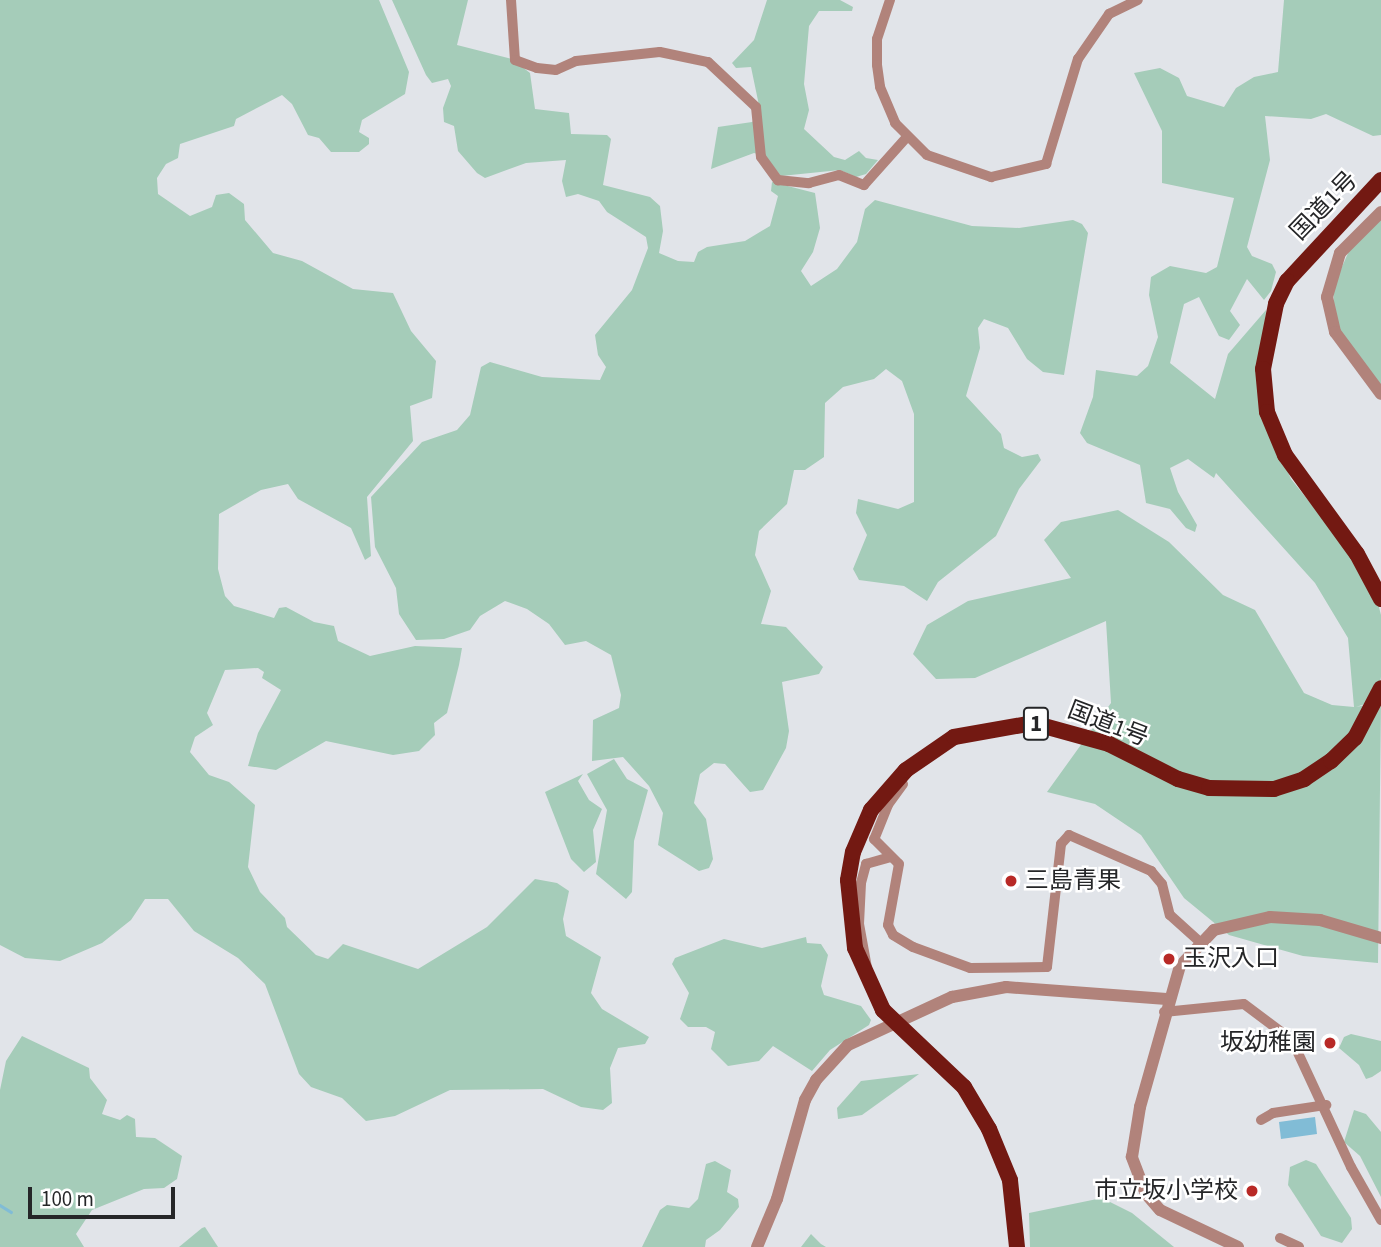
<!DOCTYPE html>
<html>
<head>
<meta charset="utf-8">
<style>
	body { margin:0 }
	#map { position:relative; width:1381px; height:1247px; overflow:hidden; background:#e1e4e9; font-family:"Source Sans 3","Noto Sans JP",sans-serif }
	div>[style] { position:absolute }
	.green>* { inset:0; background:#a5ccb9 }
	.water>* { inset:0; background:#81bcd6 }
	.stream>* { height:2.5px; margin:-1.25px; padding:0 1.25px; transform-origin:1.25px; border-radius:1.25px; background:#81bcd6 }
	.minor>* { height:10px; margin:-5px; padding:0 5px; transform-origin:5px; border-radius:5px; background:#b1837b }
	.tertiary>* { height:12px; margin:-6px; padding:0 6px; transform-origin:6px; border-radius:6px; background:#b1837b }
	.trunk>* { height:16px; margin:-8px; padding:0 8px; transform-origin:8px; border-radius:8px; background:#731912 }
	.dots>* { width:19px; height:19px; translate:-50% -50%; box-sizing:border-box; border:4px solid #fff; border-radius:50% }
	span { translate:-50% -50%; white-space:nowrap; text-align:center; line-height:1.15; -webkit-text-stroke:5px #fff; paint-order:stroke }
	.shield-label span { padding:2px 5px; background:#fff; border:2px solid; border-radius:5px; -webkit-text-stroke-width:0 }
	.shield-label { font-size:23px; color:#252628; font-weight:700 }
	.street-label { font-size:24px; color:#252628 }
	.poi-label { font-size:24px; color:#252628 }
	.left { translate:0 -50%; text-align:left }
	.right { translate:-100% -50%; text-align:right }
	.scale { position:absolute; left:28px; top:1187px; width:147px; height:32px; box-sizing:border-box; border:4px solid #252628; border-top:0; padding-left:9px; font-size:21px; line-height:24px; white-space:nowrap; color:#252628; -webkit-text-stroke:5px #fff; paint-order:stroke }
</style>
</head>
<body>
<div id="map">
	<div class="green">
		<div style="clip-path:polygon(0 0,379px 0,409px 72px,405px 94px,362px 120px,359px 132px,369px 138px,369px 144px,359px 152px,331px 152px,319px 138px,308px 135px,292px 104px,282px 95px,236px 119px,234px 126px,180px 144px,178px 158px,166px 164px,157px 178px,158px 194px,190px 216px,212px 207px,216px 195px,229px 193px,244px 204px,245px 220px,273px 253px,302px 261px,353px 289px,393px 293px,411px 331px,436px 361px,432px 398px,410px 406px,413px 441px,367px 497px,371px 556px,365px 560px,351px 528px,298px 499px,288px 484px,261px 490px,219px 514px,218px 569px,225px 596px,234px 606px,274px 618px,279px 608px,286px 607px,314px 622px,334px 626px,338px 641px,370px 656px,415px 646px,462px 648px,459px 665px,447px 713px,434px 723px,435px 735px,419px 751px,393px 755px,326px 741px,276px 770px,248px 766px,258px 733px,281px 690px,262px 678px,264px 672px,258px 668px,225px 670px,207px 713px,213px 725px,195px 737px,190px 752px,209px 775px,229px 782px,255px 805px,248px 867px,260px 892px,285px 918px,287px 927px,316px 955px,328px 959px,343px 944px,418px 969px,487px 927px,535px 879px,557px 883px,569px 891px,563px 919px,566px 936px,601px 957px,591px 993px,602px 1009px,649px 1037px,645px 1044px,618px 1048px,610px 1068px,612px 1103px,603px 1110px,581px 1107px,543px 1089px,450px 1090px,395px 1116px,366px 1121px,342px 1098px,311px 1087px,299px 1074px,265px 984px,238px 958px,194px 931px,168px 899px,145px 899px,131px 920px,102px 943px,60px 961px,25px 958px,0 945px)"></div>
		<div style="clip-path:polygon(392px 0,468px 0,457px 45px,512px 59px,530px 73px,535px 109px,569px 113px,571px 134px,607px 135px,611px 139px,603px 185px,650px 197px,660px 206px,663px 231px,659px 253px,678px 261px,694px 262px,698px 252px,707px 247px,745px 241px,770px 226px,778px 196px,771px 191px,772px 182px,815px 193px,820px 228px,813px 252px,801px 271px,811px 286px,837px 269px,857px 242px,865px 209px,875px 200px,972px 226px,1019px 228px,1073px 220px,1082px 224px,1088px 233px,1064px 375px,1043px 372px,1027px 359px,1008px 328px,984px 319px,978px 328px,980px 348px,966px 396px,1001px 434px,1004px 448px,1022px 457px,1038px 454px,1041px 460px,1019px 489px,996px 536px,938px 582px,927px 601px,904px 586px,859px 580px,853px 569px,867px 535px,856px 513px,858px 499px,898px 509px,914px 502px,914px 414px,902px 381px,886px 369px,874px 379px,843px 387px,825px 403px,824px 457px,805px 470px,794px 470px,787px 504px,759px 531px,755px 555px,771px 591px,761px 624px,786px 627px,823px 667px,819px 674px,782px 682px,789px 731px,786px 748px,763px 790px,750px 792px,725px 764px,714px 763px,700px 774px,694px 803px,706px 819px,713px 859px,709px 868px,699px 871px,658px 845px,663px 813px,649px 786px,623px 757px,592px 761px,593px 720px,619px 708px,621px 695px,611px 655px,586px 641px,565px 645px,549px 624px,527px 609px,505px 601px,480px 616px,470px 630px,444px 639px,416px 640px,399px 614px,396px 588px,375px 547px,371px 497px,422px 442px,457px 430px,470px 415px,481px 367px,490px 362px,542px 377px,600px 380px,606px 367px,598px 355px,595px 335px,632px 290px,648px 248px,646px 237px,607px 212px,599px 201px,578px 194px,566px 197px,562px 181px,566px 160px,526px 163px,485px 178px,477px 173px,458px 151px,454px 126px,444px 122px,443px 108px,451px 86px,448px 79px,432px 83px,426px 75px)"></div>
		<div style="clip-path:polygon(767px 0,840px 0,853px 7px,852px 11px,819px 11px,809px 26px,804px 84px,809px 110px,804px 129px,834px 157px,845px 160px,859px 151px,866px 158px,878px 160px,866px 174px,856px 177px,840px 170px,781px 176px,765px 156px,754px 153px,711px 169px,718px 127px,752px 122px,761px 115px,751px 67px,736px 68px,732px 63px,754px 40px)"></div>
		<div style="clip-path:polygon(1284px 0,1381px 0,1381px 135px,1373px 136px,1326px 114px,1311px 119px,1265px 116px,1270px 160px,1247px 247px,1252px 256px,1272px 264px,1276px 272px,1271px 291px,1264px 300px,1247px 279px,1230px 311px,1240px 325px,1229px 340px,1219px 336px,1199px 297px,1184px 304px,1170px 363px,1215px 399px,1228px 354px,1266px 310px,1260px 399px,1267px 424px,1291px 479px,1372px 580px,1381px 615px,1381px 677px,1377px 700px,1356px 707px,1381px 702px,1378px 963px,1303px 956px,1229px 935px,1184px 898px,1141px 835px,1095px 804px,1047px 792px,1111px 703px,1106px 621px,975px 678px,936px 679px,913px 654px,927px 625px,968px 601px,1071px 578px,1044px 540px,1061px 522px,1118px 510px,1169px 542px,1223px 595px,1255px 610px,1304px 693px,1332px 705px,1354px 707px,1348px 638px,1315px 583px,1216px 473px,1214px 478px,1188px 459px,1170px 468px,1178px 492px,1197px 525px,1195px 532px,1186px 528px,1170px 509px,1146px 503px,1140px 465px,1087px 443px,1080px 433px,1093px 397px,1096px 370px,1137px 376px,1148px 366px,1158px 337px,1149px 295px,1151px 277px,1170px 266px,1206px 273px,1217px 267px,1234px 198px,1162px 183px,1162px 131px,1134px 73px,1160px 68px,1179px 78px,1187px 96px,1224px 107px,1236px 88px,1254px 77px,1278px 72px)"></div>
		<div style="clip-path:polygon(1381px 212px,1381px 395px,1335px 322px,1333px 287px,1353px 242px)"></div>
		<div style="clip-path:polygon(614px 759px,627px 779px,648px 790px,634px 841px,632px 892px,626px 899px,596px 874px,607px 810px,587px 774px)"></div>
		<div style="clip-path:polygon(583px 774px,578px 781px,589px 800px,602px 809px,593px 830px,596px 862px,584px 872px,571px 859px,545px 792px)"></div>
		<div style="clip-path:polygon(806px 937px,807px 943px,821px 944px,828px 955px,821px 986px,824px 995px,861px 1006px,871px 1020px,869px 1025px,830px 1050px,812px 1071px,773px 1046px,759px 1061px,728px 1066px,711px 1049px,715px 1032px,706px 1027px,688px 1027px,680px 1019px,689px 993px,672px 964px,675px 958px,724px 939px,762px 948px)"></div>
		<div style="clip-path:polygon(1351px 1034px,1381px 1041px,1381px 1071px,1372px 1077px,1366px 1079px,1359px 1065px,1339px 1048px,1344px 1037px)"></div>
		<div style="clip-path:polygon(22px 1036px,89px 1068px,90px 1078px,107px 1100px,102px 1114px,120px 1120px,127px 1115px,135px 1119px,136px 1137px,155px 1138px,182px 1156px,177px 1179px,164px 1188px,144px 1189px,92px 1210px,76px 1234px,84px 1247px,0 1247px,0 1090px,6px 1061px)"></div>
		<div style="clip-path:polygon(919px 1074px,862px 1115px,838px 1119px,837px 1108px,861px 1081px)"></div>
		<div style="clip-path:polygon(1354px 1110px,1366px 1114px,1381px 1132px,1381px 1197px,1360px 1156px,1344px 1142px)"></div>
		<div style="clip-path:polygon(1306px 1160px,1316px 1164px,1351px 1218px,1352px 1229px,1342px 1243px,1321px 1236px,1288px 1185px,1290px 1167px)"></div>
		<div style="clip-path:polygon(715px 1161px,731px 1170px,727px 1192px,738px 1199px,739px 1207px,720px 1230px,706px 1240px,705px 1247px,642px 1247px,660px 1210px,667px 1205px,689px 1208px,698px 1199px,706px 1164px)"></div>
		<div style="clip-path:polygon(1102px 1198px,1132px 1213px,1174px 1247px,1030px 1247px,1029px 1213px)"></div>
		<div style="clip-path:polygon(205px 1227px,218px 1247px,179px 1247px,202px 1228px)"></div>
		<div style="clip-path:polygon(811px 1234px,821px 1244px,826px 1247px,801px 1247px)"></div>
	</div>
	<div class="water">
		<div style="clip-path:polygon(1315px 1117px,1317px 1134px,1281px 1139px,1279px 1122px)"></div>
	</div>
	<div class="stream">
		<div style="left:0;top:1205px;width:13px;rotate:32deg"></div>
	</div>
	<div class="minor">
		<div style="left:511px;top:0;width:60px;rotate:86.2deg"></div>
		<div style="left:515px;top:60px;width:23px;rotate:20deg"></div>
		<div style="left:537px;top:68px;width:19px;rotate:6deg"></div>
		<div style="left:556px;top:70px;width:22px;rotate:-24deg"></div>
		<div style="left:576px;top:61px;width:84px;rotate:-6.1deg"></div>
		<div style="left:660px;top:52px;width:49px;rotate:11.8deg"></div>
		<div style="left:708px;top:62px;width:66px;rotate:43.2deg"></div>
		<div style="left:756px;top:107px;width:50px;rotate:84.3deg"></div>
		<div style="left:761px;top:157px;width:29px;rotate:54deg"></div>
		<div style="left:778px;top:180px;width:31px;rotate:6deg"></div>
		<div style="left:809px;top:183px;width:31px;rotate:-15deg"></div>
		<div style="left:839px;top:175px;width:27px;rotate:22deg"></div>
		<div style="left:864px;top:185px;width:63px;rotate:-48.2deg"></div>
		<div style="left:890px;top:0;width:41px;rotate:108.4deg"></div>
		<div style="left:877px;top:39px;width:26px;rotate:90deg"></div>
		<div style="left:877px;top:65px;width:22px;rotate:82deg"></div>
		<div style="left:880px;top:87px;width:39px;rotate:67deg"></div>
		<div style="left:895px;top:123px;width:45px;rotate:45deg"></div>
		<div style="left:927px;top:155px;width:68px;rotate:19deg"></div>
		<div style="left:991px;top:177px;width:57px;rotate:-13.3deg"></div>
		<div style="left:1046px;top:164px;width:110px;rotate:-73.1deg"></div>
		<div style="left:1078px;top:59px;width:55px;rotate:-55.4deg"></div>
		<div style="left:1109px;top:14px;width:32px;rotate:-26deg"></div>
		<div style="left:903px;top:784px;width:26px;rotate:126deg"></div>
		<div style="left:888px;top:805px;width:37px;rotate:112deg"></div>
		<div style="left:874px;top:839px;width:35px;rotate:45deg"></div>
		<div style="left:899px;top:864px;width:62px;rotate:100.2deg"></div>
		<div style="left:888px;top:925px;width:11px;rotate:63deg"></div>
		<div style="left:893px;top:935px;width:23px;rotate:31deg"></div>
		<div style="left:913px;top:947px;width:61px;rotate:20.2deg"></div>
		<div style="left:970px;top:968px;width:77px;rotate:-0.7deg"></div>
		<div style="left:1047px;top:967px;width:124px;rotate:-83.5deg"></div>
		<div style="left:1061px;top:844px;width:12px;rotate:-48deg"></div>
		<div style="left:1069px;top:835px;width:90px;rotate:23.7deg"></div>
		<div style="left:1151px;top:871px;width:17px;rotate:50deg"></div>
		<div style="left:1162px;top:884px;width:32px;rotate:76deg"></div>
		<div style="left:1170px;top:915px;width:39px;rotate:42deg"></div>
		<div style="left:867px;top:968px;width:45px;rotate:-100.3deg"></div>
		<div style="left:859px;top:924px;width:41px;rotate:-87.2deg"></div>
		<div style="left:861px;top:883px;width:20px;rotate:-75deg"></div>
		<div style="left:866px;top:864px;width:26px;rotate:-16deg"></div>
		<div style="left:1164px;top:1012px;width:80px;rotate:-5.7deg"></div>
		<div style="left:1244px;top:1004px;width:60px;rotate:36.9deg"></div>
		<div style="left:1292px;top:1040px;width:140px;rotate:65.1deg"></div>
		<div style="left:1351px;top:1167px;width:61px;rotate:60.5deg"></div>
		<div style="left:1261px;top:1120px;width:14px;rotate:-30deg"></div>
		<div style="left:1273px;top:1113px;width:54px;rotate:-8.6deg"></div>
		<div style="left:1280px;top:1238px;width:21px;rotate:25deg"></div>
	</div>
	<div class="tertiary">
		<div style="left:1381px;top:212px;width:58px;rotate:135deg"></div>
		<div style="left:1340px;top:253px;width:46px;rotate:106.5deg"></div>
		<div style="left:1327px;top:297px;width:36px;rotate:77deg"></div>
		<div style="left:1335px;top:332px;width:77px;rotate:53.4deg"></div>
		<div style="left:757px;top:1247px;width:52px;rotate:-67.4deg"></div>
		<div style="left:777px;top:1199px;width:103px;rotate:-74.2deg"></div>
		<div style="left:805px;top:1100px;width:23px;rotate:-61deg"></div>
		<div style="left:816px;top:1080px;width:47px;rotate:-47.6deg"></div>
		<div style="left:848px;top:1045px;width:115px;rotate:-24.8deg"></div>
		<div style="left:952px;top:997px;width:55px;rotate:-10.5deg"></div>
		<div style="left:1006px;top:987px;width:161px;rotate:4.3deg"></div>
		<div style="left:1238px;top:1247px;width:86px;rotate:-154.6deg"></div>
		<div style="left:1160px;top:1210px;width:21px;rotate:-131deg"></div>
		<div style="left:1146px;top:1194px;width:40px;rotate:-111deg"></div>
		<div style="left:1132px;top:1157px;width:51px;rotate:-80.9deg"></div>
		<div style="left:1140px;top:1107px;width:147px;rotate:-74.2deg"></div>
		<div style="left:1180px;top:966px;width:50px;rotate:-46.6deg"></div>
		<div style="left:1214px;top:930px;width:57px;rotate:-13.1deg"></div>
		<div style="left:1270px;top:917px;width:50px;rotate:3.4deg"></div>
		<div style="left:1320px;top:920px;width:64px;rotate:16.4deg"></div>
	</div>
	<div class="trunk">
		<div style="left:1381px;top:180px;width:138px;rotate:132.9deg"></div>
		<div style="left:1287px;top:281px;width:25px;rotate:116deg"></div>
		<div style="left:1276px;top:304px;width:66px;rotate:101.3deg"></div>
		<div style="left:1263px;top:369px;width:43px;rotate:84.7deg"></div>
		<div style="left:1267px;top:412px;width:47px;rotate:67.3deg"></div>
		<div style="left:1285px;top:455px;width:122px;rotate:54deg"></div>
		<div style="left:1357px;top:554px;width:51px;rotate:61.9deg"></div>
		<div style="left:1017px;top:1247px;width:67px;rotate:-96deg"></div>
		<div style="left:1010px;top:1180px;width:55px;rotate:-112.4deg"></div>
		<div style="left:989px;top:1129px;width:49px;rotate:-120.8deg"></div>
		<div style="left:964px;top:1087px;width:112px;rotate:-136.5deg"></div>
		<div style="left:883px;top:1010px;width:68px;rotate:-114.3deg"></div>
		<div style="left:855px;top:948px;width:68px;rotate:-95.9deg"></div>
		<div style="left:848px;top:880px;width:28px;rotate:-80deg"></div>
		<div style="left:853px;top:852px;width:46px;rotate:-66.8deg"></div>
		<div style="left:871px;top:810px;width:53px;rotate:-48.8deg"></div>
		<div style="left:906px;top:770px;width:58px;rotate:-34.5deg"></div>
		<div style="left:954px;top:737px;width:80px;rotate:-10deg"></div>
		<div style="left:1033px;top:723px;width:79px;rotate:15.4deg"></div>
		<div style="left:1109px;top:744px;width:77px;rotate:26.9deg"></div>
		<div style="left:1178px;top:779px;width:32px;rotate:16deg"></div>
		<div style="left:1209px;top:788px;width:65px;rotate:0.9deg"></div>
		<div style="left:1274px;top:789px;width:32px;rotate:-18deg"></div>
		<div style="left:1304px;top:779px;width:32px;rotate:-34deg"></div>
		<div style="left:1331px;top:761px;width:33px;rotate:-44deg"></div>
		<div style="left:1355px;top:738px;width:56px;rotate:-62.5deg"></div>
	</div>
	<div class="dots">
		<div style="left:1011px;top:881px;background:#b82926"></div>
		<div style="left:1169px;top:959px;background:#b82926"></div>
		<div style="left:1330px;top:1043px;background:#b82926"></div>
		<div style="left:1252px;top:1191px;background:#b82926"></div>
	</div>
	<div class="shield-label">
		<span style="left:1036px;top:724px">1</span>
	</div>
	<div class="street-label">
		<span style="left:1324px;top:206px;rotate:-46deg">国道1号</span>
		<span style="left:1108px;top:724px;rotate:21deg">国道1号</span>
	</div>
	<div class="poi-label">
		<span class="left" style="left:1025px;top:881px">三島青果</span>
		<span class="left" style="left:1183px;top:959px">玉沢入口</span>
		<span class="right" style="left:1316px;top:1043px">坂幼稚園</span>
		<span class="right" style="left:1238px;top:1191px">市立坂小学校</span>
	</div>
	<div class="scale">100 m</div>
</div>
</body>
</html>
